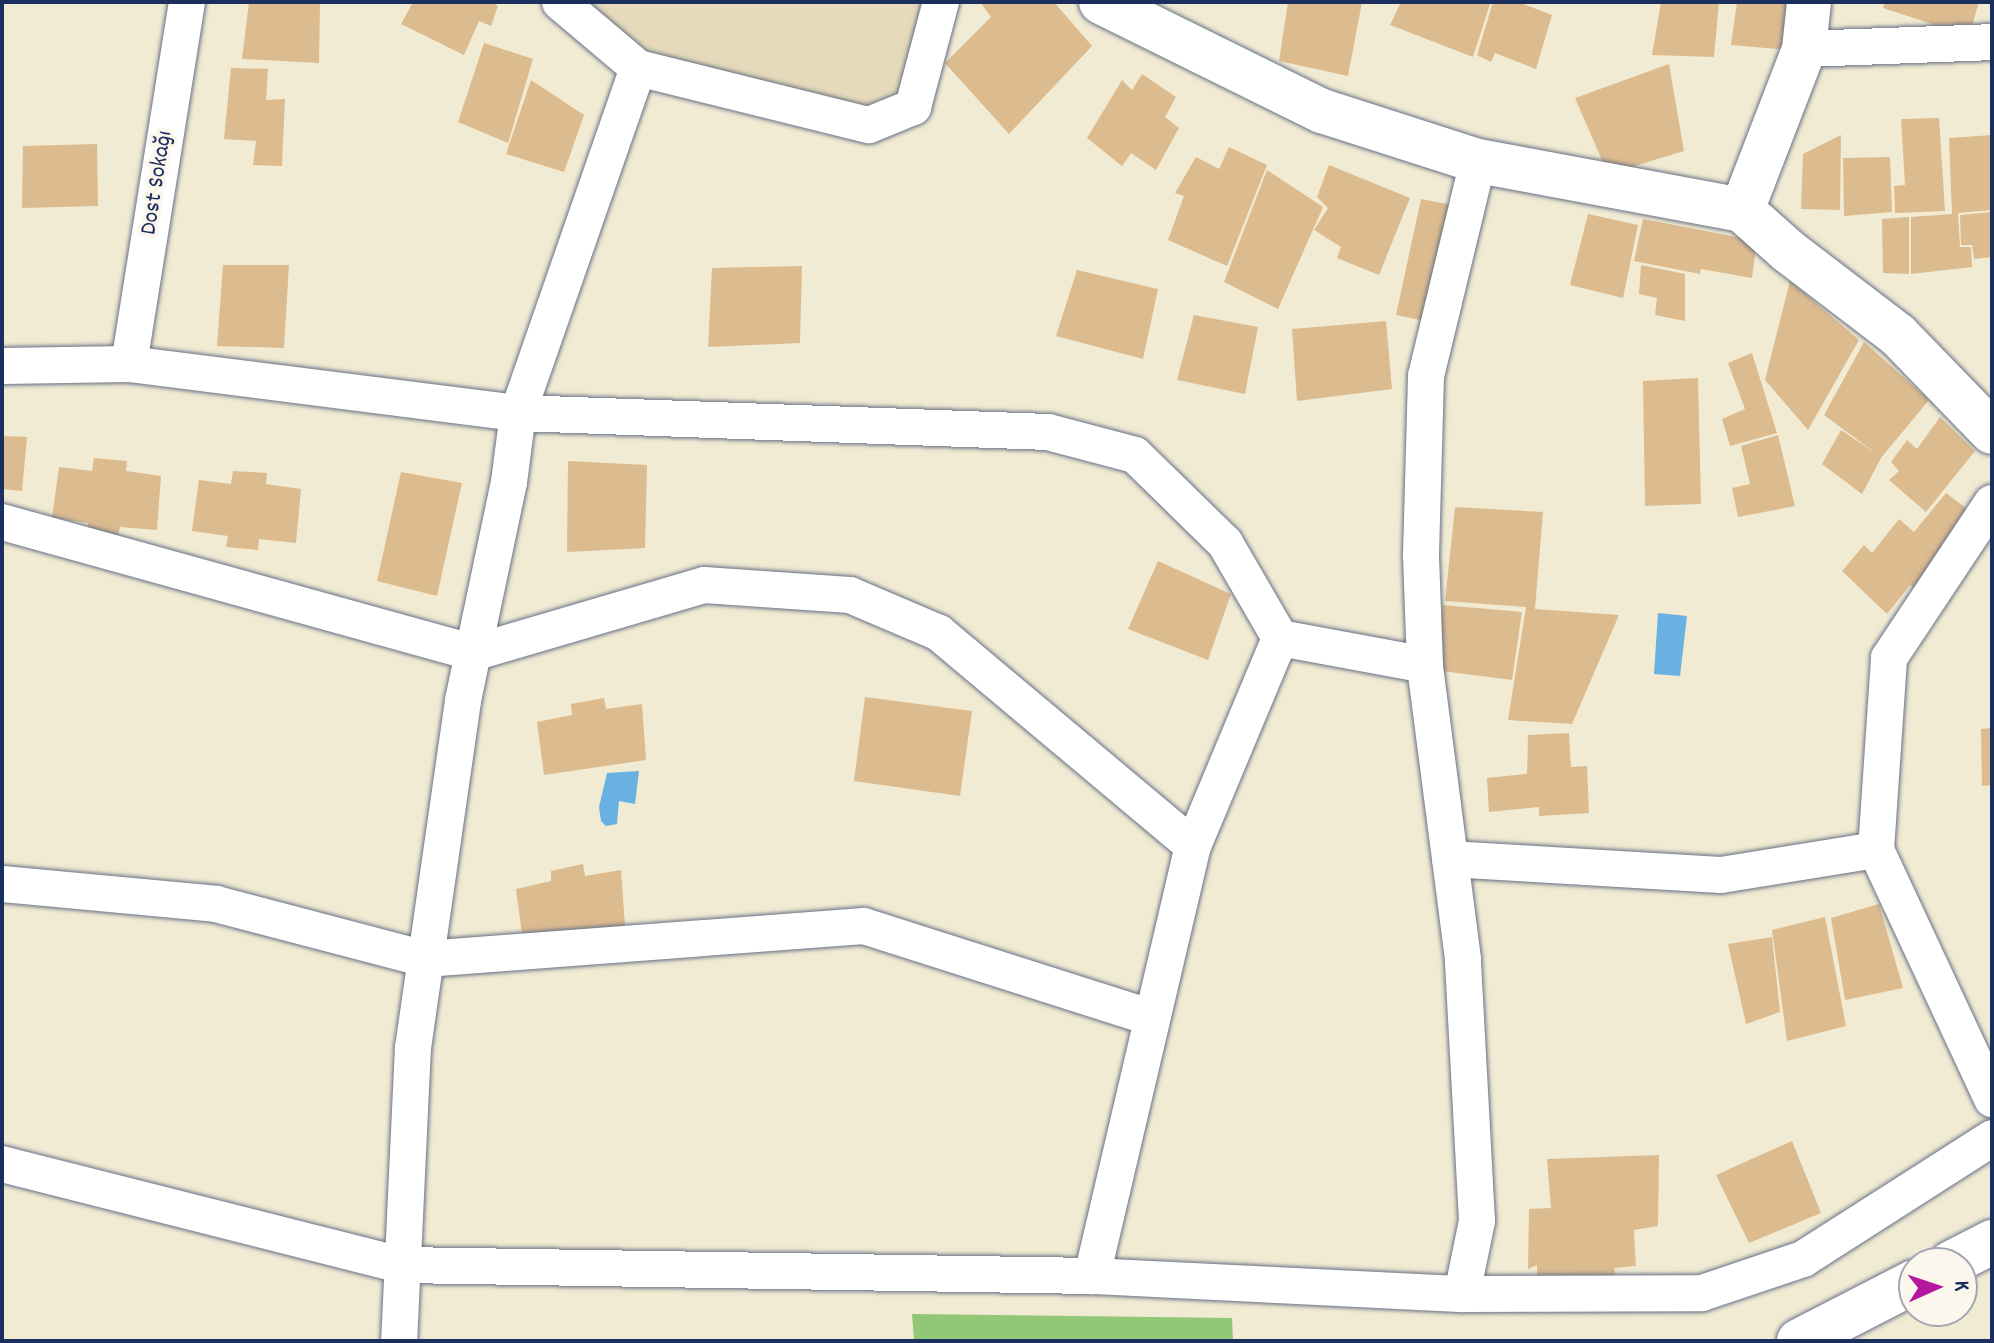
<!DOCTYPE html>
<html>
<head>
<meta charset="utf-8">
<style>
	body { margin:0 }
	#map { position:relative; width:1994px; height:1343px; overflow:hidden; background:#f2ebd3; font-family:Dekko,sans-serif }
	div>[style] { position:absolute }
	.built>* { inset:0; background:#e6daba }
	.green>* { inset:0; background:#93c778 }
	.water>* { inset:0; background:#68b1e0 }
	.building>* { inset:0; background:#dcbb8f }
	.roads { filter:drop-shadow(0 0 2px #667187) drop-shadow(0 0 2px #667187) }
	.street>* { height:36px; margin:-18px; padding:0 18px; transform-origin:18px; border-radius:18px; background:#fff }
	.secondary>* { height:44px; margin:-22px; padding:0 22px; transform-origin:22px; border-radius:22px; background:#fff }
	span { translate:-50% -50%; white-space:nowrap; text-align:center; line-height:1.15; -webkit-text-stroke:8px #fbf7ec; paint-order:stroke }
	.street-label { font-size:24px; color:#1b2f5e }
	.frame { position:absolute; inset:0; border:4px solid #1b2f5e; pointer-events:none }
	.north { position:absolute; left:1898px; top:1247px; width:80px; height:80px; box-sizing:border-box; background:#fbf7ec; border:2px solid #a1a7b3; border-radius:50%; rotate:87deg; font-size:22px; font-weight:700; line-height:32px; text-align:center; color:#1b2f5e }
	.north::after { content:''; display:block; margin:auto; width:28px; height:36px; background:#b5179e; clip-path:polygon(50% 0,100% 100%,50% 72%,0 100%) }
</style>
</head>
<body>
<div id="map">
	<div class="built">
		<div style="clip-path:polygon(560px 2px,941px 2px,913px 107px,869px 125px,638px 68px)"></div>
	</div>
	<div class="green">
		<div style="clip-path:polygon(912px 1314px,1232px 1318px,1233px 1341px,914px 1341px)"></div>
	</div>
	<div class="water">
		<div style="clip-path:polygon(1658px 613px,1687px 616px,1680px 676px,1654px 674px)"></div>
		<div style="clip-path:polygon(639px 771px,635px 804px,619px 801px,617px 824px,606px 826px,601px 821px,599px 807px,607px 773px)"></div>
	</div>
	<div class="building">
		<div style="clip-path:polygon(249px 2px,320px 2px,319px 63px,242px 59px)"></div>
		<div style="clip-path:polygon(413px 2px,493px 2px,498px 6px,491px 26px,479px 21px,464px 55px,401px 24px)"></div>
		<div style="clip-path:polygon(980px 2px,1054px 2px,1092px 46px,1009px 134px,945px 63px,991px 17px)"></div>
		<div style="clip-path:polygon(1288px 2px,1362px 2px,1348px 76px,1279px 61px)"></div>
		<div style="clip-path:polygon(1401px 2px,1490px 4px,1473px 57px,1390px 25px)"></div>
		<div style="clip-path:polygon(1493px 2px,1518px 2px,1552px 15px,1536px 69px,1495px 53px,1491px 62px,1477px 55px)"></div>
		<div style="clip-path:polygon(1661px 2px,1719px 2px,1714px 57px,1652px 55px)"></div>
		<div style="clip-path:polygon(1737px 2px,1795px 2px,1789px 50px,1731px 45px)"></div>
		<div style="clip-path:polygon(1885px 2px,1979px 2px,1969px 36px,1883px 8px)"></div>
		<div style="clip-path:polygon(484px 43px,533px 59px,508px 143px,458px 122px)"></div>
		<div style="clip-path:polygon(1669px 64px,1684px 151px,1608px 174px,1575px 98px)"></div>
		<div style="clip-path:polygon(231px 68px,268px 69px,266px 100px,285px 99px,282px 166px,253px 165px,256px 141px,224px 139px)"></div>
		<div style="clip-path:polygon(1142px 74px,1176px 97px,1165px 117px,1179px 128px,1156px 170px,1131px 153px,1122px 166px,1087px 138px,1122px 80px,1132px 90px)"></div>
		<div style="clip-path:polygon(531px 80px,584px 115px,564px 172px,506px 154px)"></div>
		<div style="clip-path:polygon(1939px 118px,1945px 211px,1895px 213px,1894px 186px,1905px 185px,1901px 119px)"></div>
		<div style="clip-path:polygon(1841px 135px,1840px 210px,1801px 209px,1803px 154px)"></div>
		<div style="clip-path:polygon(1992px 135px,1992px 210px,1958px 213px,1960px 247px,1971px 247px,1972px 267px,1911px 274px,1911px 217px,1952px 214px,1949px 138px)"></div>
		<div style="clip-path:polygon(97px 144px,98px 206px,22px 208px,23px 146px)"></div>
		<div style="clip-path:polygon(1229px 147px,1267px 165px,1227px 266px,1168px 240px,1184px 196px,1175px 193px,1196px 157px,1219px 169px)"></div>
		<div style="clip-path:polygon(1890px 157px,1892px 212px,1844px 216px,1843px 158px)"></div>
		<div style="clip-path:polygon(1329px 165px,1410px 198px,1379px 275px,1337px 258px,1341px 247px,1314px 230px,1328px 208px,1317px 197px)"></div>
		<div style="clip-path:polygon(1267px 170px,1323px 207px,1278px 309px,1224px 282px)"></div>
		<div style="clip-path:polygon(1421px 199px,1462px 207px,1435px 323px,1396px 315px)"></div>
		<div style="clip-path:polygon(1992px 212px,1992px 257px,1974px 259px,1972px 245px,1961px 245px,1960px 215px)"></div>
		<div style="clip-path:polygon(1588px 214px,1638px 225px,1623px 298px,1570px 285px)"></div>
		<div style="clip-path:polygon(1909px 217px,1909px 274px,1883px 273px,1882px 219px)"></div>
		<div style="clip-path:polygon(1643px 219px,1757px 241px,1752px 278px,1701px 269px,1700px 274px,1634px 261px)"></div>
		<div style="clip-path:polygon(223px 265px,289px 265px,284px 348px,217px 346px)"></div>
		<div style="clip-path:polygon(1641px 265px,1685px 274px,1685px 321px,1655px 315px,1657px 298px,1639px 294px)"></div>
		<div style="clip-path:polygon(802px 266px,800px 343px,708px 347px,712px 268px)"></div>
		<div style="clip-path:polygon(1077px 270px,1158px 289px,1143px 359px,1056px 336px)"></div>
		<div style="clip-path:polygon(1790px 281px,1859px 340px,1808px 430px,1765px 380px)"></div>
		<div style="clip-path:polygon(1194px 315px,1258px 327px,1245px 394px,1177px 380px)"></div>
		<div style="clip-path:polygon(1386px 321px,1392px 389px,1297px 401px,1292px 329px)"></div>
		<div style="clip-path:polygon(1864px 342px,1929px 400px,1881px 458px,1862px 494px,1822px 464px,1841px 430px,1878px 455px,1824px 415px)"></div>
		<div style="clip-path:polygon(1752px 353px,1777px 433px,1730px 446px,1722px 419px,1745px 409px,1728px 363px)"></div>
		<div style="clip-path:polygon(1698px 378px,1701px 504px,1645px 506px,1643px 381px)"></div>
		<div style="clip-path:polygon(1940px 417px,1975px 451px,1926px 512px,1889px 480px,1899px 471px,1891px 462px,1907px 440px,1917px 449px)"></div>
		<div style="clip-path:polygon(1778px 435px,1795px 506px,1738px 517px,1732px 488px,1750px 484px,1741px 446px)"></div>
		<div style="clip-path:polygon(2px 436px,27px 437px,22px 491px,2px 489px)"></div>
		<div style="clip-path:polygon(94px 458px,127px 461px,126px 471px,161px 476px,157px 530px,120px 527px,118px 537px,87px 534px,88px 523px,52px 518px,59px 467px,92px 471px)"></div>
		<div style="clip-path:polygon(568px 461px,647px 465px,645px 548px,567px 552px)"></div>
		<div style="clip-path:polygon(233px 471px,267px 473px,266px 484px,301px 489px,296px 543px,259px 539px,258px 550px,226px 547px,228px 536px,192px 531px,199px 480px,231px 484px)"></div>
		<div style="clip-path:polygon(401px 472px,462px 483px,437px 596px,377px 581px)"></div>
		<div style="clip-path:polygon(1946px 493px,1978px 517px,1946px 558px,1929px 543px,1947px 560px,1923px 597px,1910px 585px,1887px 614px,1842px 571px,1864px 545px,1872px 553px,1899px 519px,1914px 532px)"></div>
		<div style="clip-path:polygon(1455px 507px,1543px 512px,1535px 609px,1619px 615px,1572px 724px,1508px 720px,1526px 607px,1445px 601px)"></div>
		<div style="clip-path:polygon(1158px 561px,1231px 594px,1208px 660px,1128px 629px)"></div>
		<div style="clip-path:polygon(1443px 605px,1522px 612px,1512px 680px,1434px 670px)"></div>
		<div style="clip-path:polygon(865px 697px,972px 711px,960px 796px,854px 781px)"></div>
		<div style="clip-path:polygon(604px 698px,606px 709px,642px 704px,646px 760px,544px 775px,537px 722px,572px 715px,571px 704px)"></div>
		<div style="clip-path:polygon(1992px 728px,1992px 785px,1982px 786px,1981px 729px)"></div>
		<div style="clip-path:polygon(1569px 733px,1571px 767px,1587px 766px,1589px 813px,1539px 816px,1539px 807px,1489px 812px,1487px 778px,1527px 774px,1528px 735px)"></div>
		<div style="clip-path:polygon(583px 864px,585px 876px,621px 870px,625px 926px,523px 942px,516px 889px,551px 881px,551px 871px)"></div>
		<div style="clip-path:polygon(1879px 904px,1903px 988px,1845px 1000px,1831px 918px)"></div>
		<div style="clip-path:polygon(1825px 917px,1846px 1026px,1787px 1041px,1772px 930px)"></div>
		<div style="clip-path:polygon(1772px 937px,1780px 1012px,1746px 1024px,1728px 944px)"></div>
		<div style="clip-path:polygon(1792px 1141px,1821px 1213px,1749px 1243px,1716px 1175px)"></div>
		<div style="clip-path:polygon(1659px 1155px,1658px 1226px,1634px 1230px,1636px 1266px,1614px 1268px,1617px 1280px,1537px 1277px,1537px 1265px,1528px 1269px,1529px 1209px,1551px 1208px,1547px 1159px)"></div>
	</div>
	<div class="roads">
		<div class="street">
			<div style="left:560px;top:2px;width:102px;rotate:40.2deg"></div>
			<div style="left:638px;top:68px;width:238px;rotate:13.9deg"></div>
			<div style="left:869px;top:125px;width:48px;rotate:-22.2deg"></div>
			<div style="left:913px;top:107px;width:109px;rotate:-75.1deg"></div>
			<div style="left:1804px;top:49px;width:188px;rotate:-2.1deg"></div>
			<div style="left:638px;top:68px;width:365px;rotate:109.2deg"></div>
			<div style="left:518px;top:413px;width:530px;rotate:2.05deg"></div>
			<div style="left:1048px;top:432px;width:90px;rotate:14.8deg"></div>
			<div style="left:1135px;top:455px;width:126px;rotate:44.4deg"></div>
			<div style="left:1225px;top:543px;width:110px;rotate:59.9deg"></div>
			<div style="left:129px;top:364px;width:367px;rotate:-80.9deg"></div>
			<div style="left:2px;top:366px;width:127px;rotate:-0.9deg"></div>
			<div style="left:129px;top:364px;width:392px;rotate:7.2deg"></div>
			<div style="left:518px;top:413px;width:70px;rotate:97.4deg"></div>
			<div style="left:509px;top:482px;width:224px;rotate:101.9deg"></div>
			<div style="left:463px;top:701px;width:350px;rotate:98.2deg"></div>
			<div style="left:413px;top:1047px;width:294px;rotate:92.7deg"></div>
			<div style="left:2px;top:522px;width:489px;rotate:15.5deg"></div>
			<div style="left:473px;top:653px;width:241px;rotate:-16.4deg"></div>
			<div style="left:704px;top:585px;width:146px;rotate:3.9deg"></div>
			<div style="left:850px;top:595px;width:97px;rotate:23.1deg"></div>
			<div style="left:939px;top:633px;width:331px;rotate:40deg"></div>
			<div style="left:1876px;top:850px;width:275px;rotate:65deg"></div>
			<div style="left:1450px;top:859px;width:271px;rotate:3.4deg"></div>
			<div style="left:1721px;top:875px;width:157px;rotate:-9.2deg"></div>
			<div style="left:1876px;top:850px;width:192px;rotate:-86.1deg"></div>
			<div style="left:1889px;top:658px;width:186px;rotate:-56.4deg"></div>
			<div style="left:2px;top:884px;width:215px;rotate:5.3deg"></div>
			<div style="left:216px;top:904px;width:216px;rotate:14.7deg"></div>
			<div style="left:425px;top:959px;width:440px;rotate:-4.3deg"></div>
			<div style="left:864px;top:926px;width:300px;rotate:17.7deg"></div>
			<div style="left:2px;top:1164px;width:412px;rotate:14.2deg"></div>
			<div style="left:401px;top:1265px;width:691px;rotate:0.91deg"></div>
			<div style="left:1092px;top:1276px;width:370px;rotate:2.8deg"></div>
			<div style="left:1462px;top:1294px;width:75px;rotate:-78.4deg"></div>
			<div style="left:1477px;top:1221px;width:262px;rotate:-93.1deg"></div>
			<div style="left:1463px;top:959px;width:296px;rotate:-97.4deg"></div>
			<div style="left:1425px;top:665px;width:110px;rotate:-92.1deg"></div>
			<div style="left:1421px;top:555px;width:179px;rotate:-88.4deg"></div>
			<div style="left:1426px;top:376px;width:221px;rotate:-76.4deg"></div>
			<div style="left:1092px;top:1276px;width:442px;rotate:-76.8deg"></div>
			<div style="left:1193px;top:846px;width:225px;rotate:-67.3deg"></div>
			<div style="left:1280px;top:638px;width:147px;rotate:10.5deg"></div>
			<div style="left:1462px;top:1294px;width:240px;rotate:-0.2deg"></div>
			<div style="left:1702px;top:1293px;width:107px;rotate:-18.6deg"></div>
			<div style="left:1803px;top:1259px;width:224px;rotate:-32.6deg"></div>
		</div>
		<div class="secondary">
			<div style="left:1101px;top:2px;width:246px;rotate:26.3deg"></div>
			<div style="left:1322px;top:111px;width:164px;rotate:17.8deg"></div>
			<div style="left:1478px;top:161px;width:269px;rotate:10.5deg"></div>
			<div style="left:1742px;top:210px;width:62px;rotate:41.7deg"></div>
			<div style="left:1788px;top:251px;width:138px;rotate:37.4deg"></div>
			<div style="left:1898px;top:335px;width:135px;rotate:45.9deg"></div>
			<div style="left:1742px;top:210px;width:173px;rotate:-68.9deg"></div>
			<div style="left:1804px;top:49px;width:47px;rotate:-83.9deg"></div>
			<div style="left:1951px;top:1263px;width:46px;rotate:-27.1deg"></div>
			<div style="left:1799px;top:1341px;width:129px;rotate:-27.2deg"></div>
		</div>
	</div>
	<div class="street-label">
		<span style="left:158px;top:183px;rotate:-81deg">Dost Sokağı</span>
	</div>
	<div class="frame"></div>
	<div class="north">K</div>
</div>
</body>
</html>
